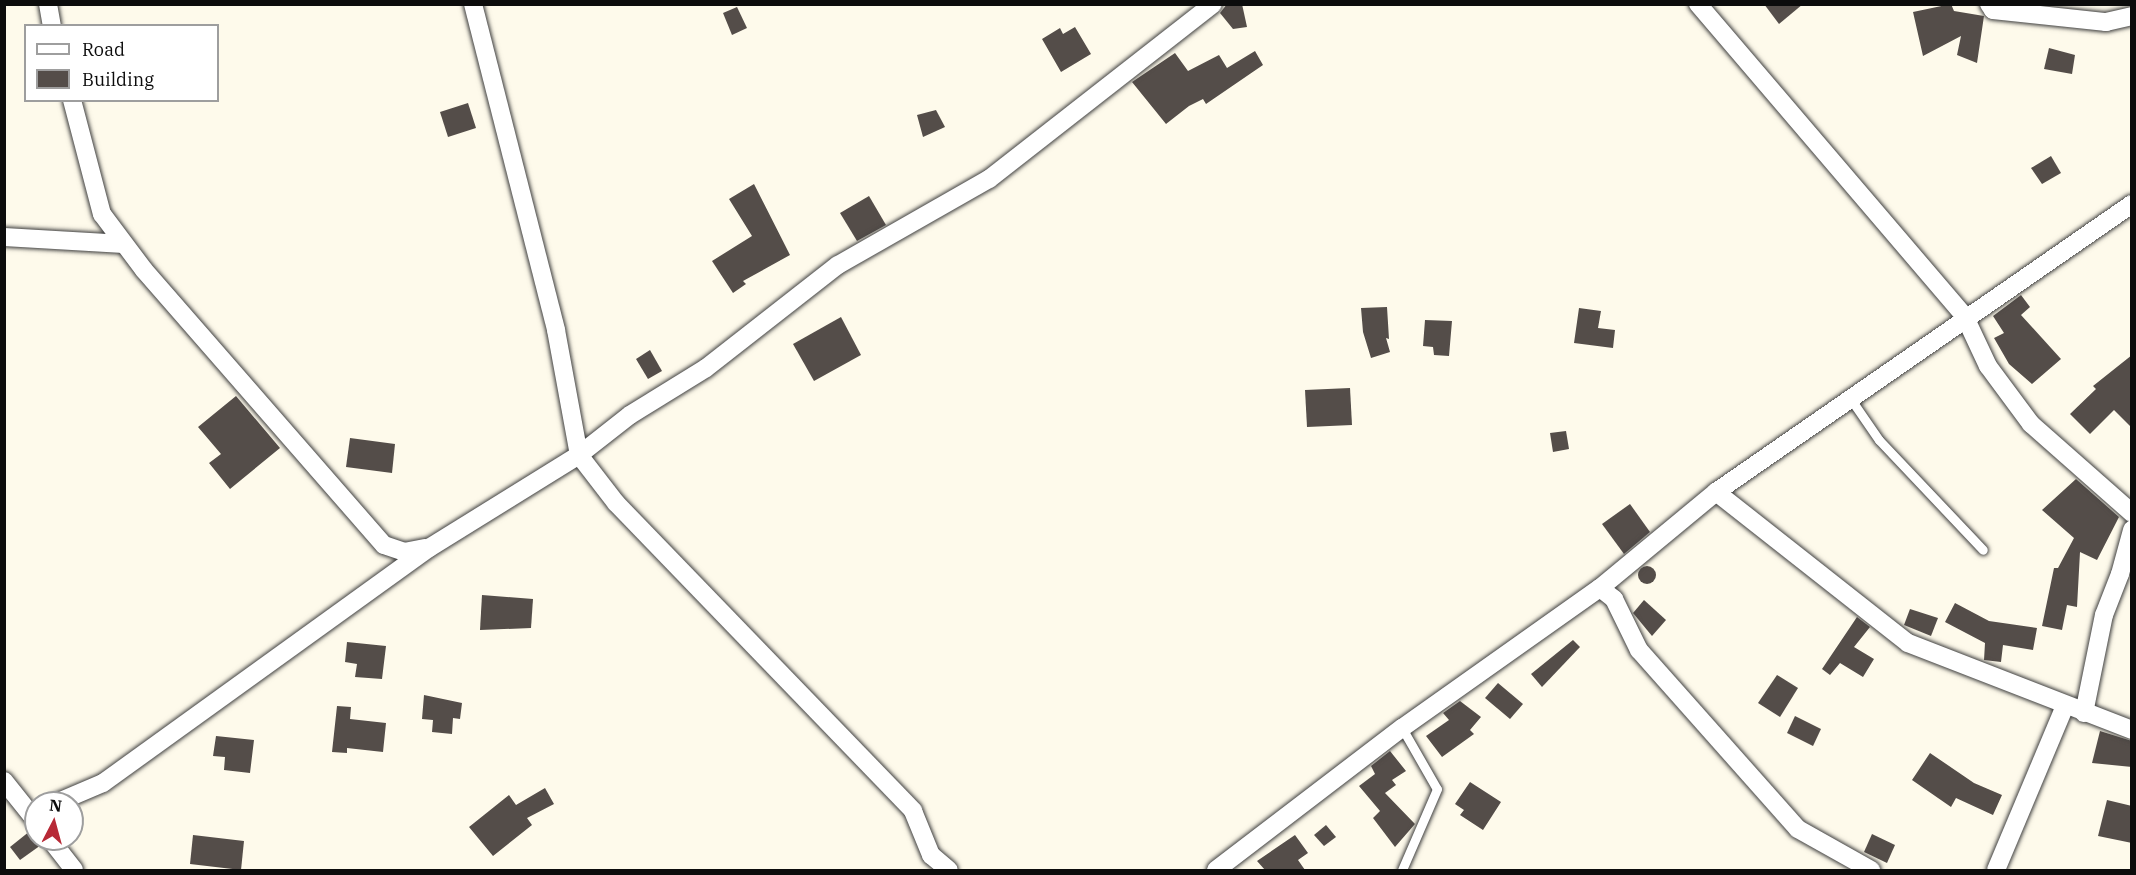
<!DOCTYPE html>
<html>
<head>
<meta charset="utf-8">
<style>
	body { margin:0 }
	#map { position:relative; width:2136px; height:875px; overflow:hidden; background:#fefaeb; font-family:"IBM Plex Serif",serif }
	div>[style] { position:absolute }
	.building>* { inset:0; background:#544d49 }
	.round { border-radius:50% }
	.roads { filter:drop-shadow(0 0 2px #3f3f3f) drop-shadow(0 0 2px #3f3f3f) }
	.lane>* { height:9px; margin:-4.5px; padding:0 4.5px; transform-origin:4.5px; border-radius:4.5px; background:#fff }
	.street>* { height:18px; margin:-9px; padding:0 9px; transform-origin:9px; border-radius:9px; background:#fff }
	span { translate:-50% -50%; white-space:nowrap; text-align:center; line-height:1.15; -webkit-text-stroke:6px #fff; paint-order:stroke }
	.frame { position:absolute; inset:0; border:6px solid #0c0c0c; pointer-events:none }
	.legend { position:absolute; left:24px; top:24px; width:195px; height:78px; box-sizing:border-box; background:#fff; border:2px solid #9e9e9e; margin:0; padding:8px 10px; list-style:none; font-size:18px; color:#0c0c0c }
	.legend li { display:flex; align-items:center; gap:12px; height:30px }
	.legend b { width:30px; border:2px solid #9e9e9e }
	.north { position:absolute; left:24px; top:791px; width:60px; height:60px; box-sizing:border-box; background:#fff; border:2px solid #9e9e9e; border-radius:50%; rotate:6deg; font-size:16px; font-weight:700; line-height:24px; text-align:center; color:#0c0c0c }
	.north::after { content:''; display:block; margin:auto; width:21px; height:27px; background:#b72936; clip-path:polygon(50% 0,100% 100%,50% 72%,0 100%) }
</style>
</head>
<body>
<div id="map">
	<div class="building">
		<div style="clip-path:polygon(1227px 4px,1242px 4px,1247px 27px,1233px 29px,1220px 13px)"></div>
		<div style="clip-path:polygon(1764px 4px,1803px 4px,1779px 24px)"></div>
		<div style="clip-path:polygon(1951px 4px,1954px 11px,1984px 16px,1977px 63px,1957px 55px,1961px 36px,1923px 56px,1913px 12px)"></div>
		<div style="clip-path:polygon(737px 7px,747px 28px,732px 35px,723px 13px)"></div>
		<div style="clip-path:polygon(1075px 27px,1091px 54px,1061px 72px,1042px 39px,1060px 28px,1063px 34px)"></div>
		<div style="clip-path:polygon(2049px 48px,2075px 55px,2072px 74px,2044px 69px)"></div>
		<div style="clip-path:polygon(1255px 51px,1263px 65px,1206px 104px,1203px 99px,1189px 106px,1166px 124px,1132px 82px,1175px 53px,1188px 71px,1219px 55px,1227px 68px)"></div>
		<div style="clip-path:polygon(468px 103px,476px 128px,448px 137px,440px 112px)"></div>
		<div style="clip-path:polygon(936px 110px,945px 127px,923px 137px,917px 115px)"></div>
		<div style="clip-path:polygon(2051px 156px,2061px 173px,2042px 184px,2031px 168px)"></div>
		<div style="clip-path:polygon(754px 184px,790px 255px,743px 281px,746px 284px,733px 293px,712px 261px,752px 236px,729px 199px)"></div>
		<div style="clip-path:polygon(869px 196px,886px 225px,857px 241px,840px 213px)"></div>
		<div style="clip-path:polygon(2021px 295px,2030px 307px,2021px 315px,2061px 359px,2032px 384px,2009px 364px,1994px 338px,2004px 333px,1993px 316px)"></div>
		<div style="clip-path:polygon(1387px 307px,1389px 339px,1386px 338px,1390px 352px,1371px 358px,1363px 332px,1361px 308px)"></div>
		<div style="clip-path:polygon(1579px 308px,1601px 311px,1598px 328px,1615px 330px,1613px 348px,1574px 343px)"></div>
		<div style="clip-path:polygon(841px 317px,861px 355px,814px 381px,793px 344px)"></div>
		<div style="clip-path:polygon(1425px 320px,1452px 321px,1449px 356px,1434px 355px,1433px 347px,1423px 346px)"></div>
		<div style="clip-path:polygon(650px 350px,662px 371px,648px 379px,636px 359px)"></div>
		<div style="clip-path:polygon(2132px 355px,2132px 428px,2114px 410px,2090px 434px,2070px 414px,2096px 389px,2093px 386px)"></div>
		<div style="clip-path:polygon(1350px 388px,1352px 425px,1307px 427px,1305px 390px)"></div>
		<div style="clip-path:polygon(236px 396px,280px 448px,230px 489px,209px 463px,221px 454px,198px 427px)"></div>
		<div style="clip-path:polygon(1566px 431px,1569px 449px,1553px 452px,1550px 433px)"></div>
		<div style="clip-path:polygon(350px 438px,395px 444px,392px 473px,346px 467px)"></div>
		<div style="clip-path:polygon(2076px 479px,2119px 517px,2097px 560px,2080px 552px,2077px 607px,2067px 605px,2062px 630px,2042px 626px,2054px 568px,2058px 568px,2074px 538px,2042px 510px)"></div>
		<div style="clip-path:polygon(1630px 504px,1650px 532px,1624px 554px,1602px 524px)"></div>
		<div class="round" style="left:1638px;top:566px;width:18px;height:18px"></div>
		<div style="clip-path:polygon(482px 595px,533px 599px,531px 628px,480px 630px)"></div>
		<div style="clip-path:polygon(1644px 600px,1666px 620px,1652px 636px,1633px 613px)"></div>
		<div style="clip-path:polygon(1955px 603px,1989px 621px,2037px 628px,2033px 650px,2003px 645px,2001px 662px,1984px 660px,1985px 643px,1945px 622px)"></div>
		<div style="clip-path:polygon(1910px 609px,1938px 618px,1931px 636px,1904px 625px)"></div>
		<div style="clip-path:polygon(1857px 617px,1870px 627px,1854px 647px,1874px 659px,1863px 677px,1840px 663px,1830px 675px,1822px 669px)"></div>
		<div style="clip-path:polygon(1573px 640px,1580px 647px,1542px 687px,1531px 674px)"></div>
		<div style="clip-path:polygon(347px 642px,386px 646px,382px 679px,355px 677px,357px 664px,345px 662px)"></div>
		<div style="clip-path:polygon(1777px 675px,1798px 688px,1780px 717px,1758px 703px)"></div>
		<div style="clip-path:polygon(1498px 683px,1523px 704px,1510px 719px,1485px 698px)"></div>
		<div style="clip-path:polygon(424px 695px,462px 703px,460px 719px,453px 718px,452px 734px,432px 732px,433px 720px,422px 719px)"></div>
		<div style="clip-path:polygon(1460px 701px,1481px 717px,1470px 730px,1474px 734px,1442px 757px,1426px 736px,1449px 720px,1443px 713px)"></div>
		<div style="clip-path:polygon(337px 706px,351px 707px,350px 719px,386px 723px,383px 752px,347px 748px,347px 753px,332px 752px)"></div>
		<div style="clip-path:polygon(1795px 716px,1821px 729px,1813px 746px,1787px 733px)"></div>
		<div style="clip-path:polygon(2100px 731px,2132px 741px,2132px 767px,2092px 763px)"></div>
		<div style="clip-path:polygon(216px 736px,254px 740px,250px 773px,224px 770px,225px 757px,213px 756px)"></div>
		<div style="clip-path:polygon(1390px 751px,1406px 771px,1392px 780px,1396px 785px,1385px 793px,1415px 824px,1395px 847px,1373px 818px,1380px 811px,1359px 786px,1375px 774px,1371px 766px)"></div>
		<div style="clip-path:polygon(1930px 753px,1974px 783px,2002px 795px,1993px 815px,1956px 798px,1951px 807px,1912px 780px)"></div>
		<div style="clip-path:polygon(1470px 782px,1501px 802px,1483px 830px,1460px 815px,1464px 810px,1455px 804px)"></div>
		<div style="clip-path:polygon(545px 788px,554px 804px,527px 818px,532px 825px,493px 856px,469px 827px,509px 795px,516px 805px)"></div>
		<div style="clip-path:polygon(2107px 800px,2132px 806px,2132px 843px,2098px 836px)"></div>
		<div style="clip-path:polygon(1326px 825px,1336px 837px,1324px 846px,1314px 835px)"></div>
		<div style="clip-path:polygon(30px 831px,41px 845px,20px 860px,10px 847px)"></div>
		<div style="clip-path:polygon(1872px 834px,1895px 845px,1887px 863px,1864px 852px)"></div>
		<div style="clip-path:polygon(193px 835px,244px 841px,241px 870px,190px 864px)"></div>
		<div style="clip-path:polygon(1295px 835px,1308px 853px,1298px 860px,1305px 870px,1265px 870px,1257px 861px)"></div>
	</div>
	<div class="roads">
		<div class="lane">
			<div style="left:1850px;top:398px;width:51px;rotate:55.4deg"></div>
			<div style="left:1879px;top:440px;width:151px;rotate:46.6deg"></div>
			<div style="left:1402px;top:728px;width:70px;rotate:60.2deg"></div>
			<div style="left:1437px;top:789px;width:88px;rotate:113.4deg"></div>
		</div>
		<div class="street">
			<div style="left:48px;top:4px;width:22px;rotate:80deg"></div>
			<div style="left:473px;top:4px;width:336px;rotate:75.7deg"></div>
			<div style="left:556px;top:330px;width:127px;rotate:79.6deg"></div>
			<div style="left:579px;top:455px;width:61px;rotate:52.4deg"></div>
			<div style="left:616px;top:503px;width:428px;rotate:46deg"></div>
			<div style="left:913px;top:811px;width:48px;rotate:67.8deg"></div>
			<div style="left:931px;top:855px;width:23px;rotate:40deg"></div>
			<div style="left:1698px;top:4px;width:411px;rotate:49.5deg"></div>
			<div style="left:1965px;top:317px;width:54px;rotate:64.9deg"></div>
			<div style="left:1988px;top:366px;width:72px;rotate:53.4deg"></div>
			<div style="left:2031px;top:424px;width:135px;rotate:41.4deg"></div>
			<div style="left:1989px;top:4px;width:7px;rotate:56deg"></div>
			<div style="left:1993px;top:10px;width:114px;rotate:6.1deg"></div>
			<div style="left:2106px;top:22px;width:27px;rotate:-13deg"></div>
			<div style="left:72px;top:100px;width:118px;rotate:75.3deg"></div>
			<div style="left:102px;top:214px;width:70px;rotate:53.1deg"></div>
			<div style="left:144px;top:270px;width:365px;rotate:48.9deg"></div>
			<div style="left:384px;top:545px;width:21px;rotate:19deg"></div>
			<div style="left:404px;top:552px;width:21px;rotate:-11deg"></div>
			<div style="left:4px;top:237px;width:120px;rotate:3.3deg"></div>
			<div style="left:1716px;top:492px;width:244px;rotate:38.2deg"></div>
			<div style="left:1908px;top:643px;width:240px;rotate:21.2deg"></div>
			<div style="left:1600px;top:588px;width:18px;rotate:38deg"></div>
			<div style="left:1614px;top:599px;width:57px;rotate:63.9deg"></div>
			<div style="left:1639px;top:650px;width:239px;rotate:48.4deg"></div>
			<div style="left:1798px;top:829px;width:84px;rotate:29.3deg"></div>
			<div style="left:2084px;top:713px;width:100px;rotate:-78.5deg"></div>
			<div style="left:2104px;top:615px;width:44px;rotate:-68.7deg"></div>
			<div style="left:2120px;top:574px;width:46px;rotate:-74.7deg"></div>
			<div style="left:4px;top:781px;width:51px;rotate:51.3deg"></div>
			<div style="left:56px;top:803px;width:51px;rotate:-23.1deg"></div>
			<div style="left:103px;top:783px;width:402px;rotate:-35.8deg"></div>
			<div style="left:429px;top:548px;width:176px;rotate:-31.8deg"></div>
			<div style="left:579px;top:455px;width:65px;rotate:-38.1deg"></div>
			<div style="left:630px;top:415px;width:89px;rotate:-31.7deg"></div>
			<div style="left:706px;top:368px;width:167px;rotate:-38deg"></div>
			<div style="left:838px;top:265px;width:174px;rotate:-29.7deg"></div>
			<div style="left:989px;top:179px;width:284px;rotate:-38deg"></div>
			<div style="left:50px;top:839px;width:39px;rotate:52deg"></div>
			<div style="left:1216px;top:870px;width:234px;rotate:-37.4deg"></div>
			<div style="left:1402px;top:728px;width:242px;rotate:-35.3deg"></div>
			<div style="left:1600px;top:588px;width:151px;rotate:-39.6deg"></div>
			<div style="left:1716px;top:492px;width:506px;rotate:-34.7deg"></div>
			<div style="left:1996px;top:870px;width:178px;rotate:-67.2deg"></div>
		</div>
	</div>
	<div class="frame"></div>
	<ul class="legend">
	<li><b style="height:8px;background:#fff"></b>Road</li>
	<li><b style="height:16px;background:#544d49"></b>Building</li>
	</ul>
	<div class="north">N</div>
</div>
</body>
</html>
